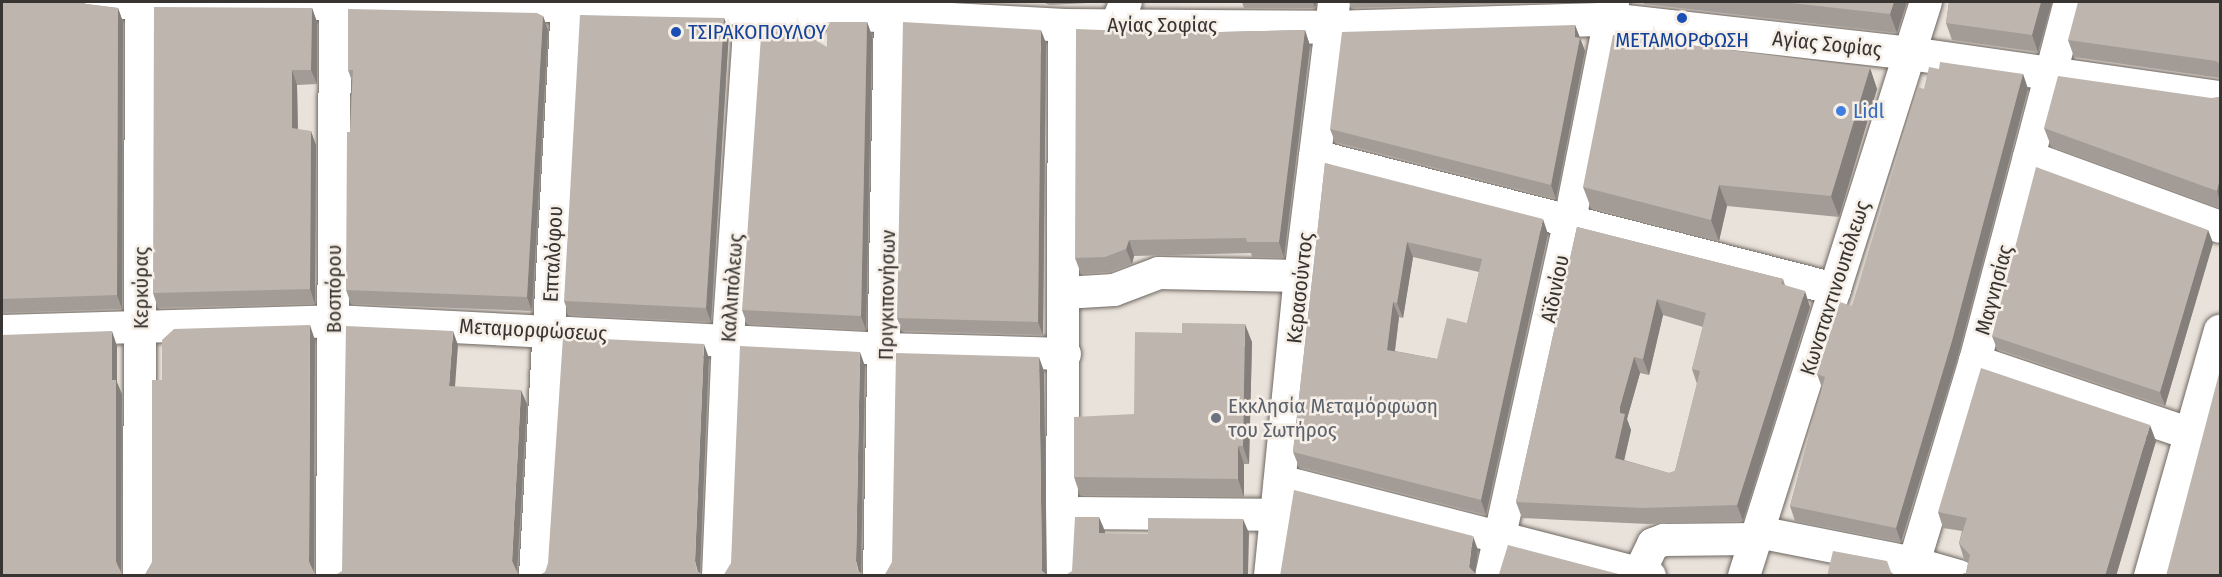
<!DOCTYPE html>
<html>
<head>
<meta charset="utf-8">
<style>
	body { margin:0 }
	#map { position:relative; width:2222px; height:577px; overflow:hidden; background:#e9e2da; font-family:"Fira Sans Condensed",sans-serif }
	div>[style] { position:absolute }
	.roads { filter:drop-shadow(0 0 2px #6d6660) drop-shadow(0 0 2px #6d6660) }
	.street>* { height:32px; margin:-16px; padding:0 16px; transform-origin:16px; border-radius:16px; background:#fff }
	.secondary>* { height:33px; margin:-16.5px; padding:0 16.5px; transform-origin:16.5px; border-radius:16.5px; background:#fff }
	.wall>* { inset:0; background:#a39c96 }
	.shaded-wall>* { inset:0; background:#847f7a }
	.building>* { inset:0; background:#bdb5ae }
	.dots>* { width:16px; height:16px; translate:-50% -50%; box-sizing:border-box; border:3px solid #f6efe7; border-radius:50% }
	span { translate:-50% -50%; white-space:nowrap; text-align:center; line-height:1.15; -webkit-text-stroke:5px #f6efe7; paint-order:stroke }
	.street-label { font-size:21px; color:#373431 }
	.transit-label { font-size:21px; color:#164399 }
	.left { translate:0 -50%; text-align:left }
	.shop-label { font-size:21px; color:#366cbe }
	.worship-label { font-size:21px; color:#5b616d }
	.frame { position:absolute; inset:0; border:3px solid #373431; pointer-events:none }
</style>
</head>
<body>
<div id="map">
	<div class="roads">
		<div class="street">
			<div style="left:1116px;top:25px;width:25px;rotate:-67deg"></div>
			<div style="left:1315px;top:156px;width:537px;rotate:14.35deg"></div>
			<div style="left:2029px;top:157px;width:203px;rotate:20.1deg"></div>
			<div style="left:1064px;top:293px;width:50px;rotate:-3.4deg"></div>
			<div style="left:1114px;top:290px;width:48px;rotate:-20.7deg"></div>
			<div style="left:1159px;top:273px;width:141px;rotate:1.2deg"></div>
			<div style="left:2px;top:331px;width:332px;rotate:-1.7deg"></div>
			<div style="left:334px;top:321px;width:553px;rotate:2.9deg"></div>
			<div style="left:886px;top:349px;width:179px;rotate:1.6deg"></div>
			<div style="left:1975px;top:361px;width:228px;rotate:18.7deg"></div>
			<div style="left:1280px;top:481px;width:382px;rotate:14.4deg"></div>
			<div style="left:1065px;top:513px;width:211px;rotate:0.5deg"></div>
			<div style="left:1758px;top:532px;width:159px;rotate:11.2deg"></div>
			<div style="left:1914px;top:563px;width:47px;rotate:16.1deg"></div>
			<div style="left:1639px;top:573px;width:32px;rotate:-64deg"></div>
			<div style="left:1653px;top:544px;width:12px;rotate:-20deg"></div>
			<div style="left:1664px;top:540px;width:91px;rotate:-0.6deg"></div>
			<div style="left:139px;top:576px;width:574px;rotate:-89.8deg"></div>
			<div style="left:332px;top:576px;width:574px;rotate:-89.7deg"></div>
			<div style="left:535px;top:576px;width:572px;rotate:-86.79deg"></div>
			<div style="left:718px;top:576px;width:237px;rotate:-87.6deg"></div>
			<div style="left:728px;top:339px;width:296px;rotate:-86.1deg"></div>
			<div style="left:748px;top:44px;width:43px;rotate:-75.3deg"></div>
			<div style="left:879px;top:576px;width:562px;rotate:-88.88deg"></div>
			<div style="left:1062px;top:576px;width:551px;rotate:-89.79deg"></div>
			<div style="left:1270px;top:576px;width:301px;rotate:-84.3deg"></div>
			<div style="left:1300px;top:276px;width:276px;rotate:-82.9deg"></div>
			<div style="left:1491px;top:576px;width:365px;rotate:-77.5deg"></div>
			<div style="left:1570px;top:220px;width:222px;rotate:-78.8deg"></div>
			<div style="left:1744px;top:576px;width:602px;rotate:-72.41deg"></div>
			<div style="left:1910px;top:576px;width:225px;rotate:-73.2deg"></div>
			<div style="left:1975px;top:361px;width:371px;rotate:-75.2deg"></div>
			<div style="left:2150px;top:576px;width:255px;rotate:-74.1deg"></div>
		</div>
		<div class="secondary">
			<div style="left:100px;top:2px;width:604px;rotate:0.38deg"></div>
			<div style="left:704px;top:6px;width:361px;rotate:3deg"></div>
			<div style="left:1064px;top:25px;width:267px;rotate:0.4deg"></div>
			<div style="left:1331px;top:27px;width:277px;rotate:-1.7deg"></div>
			<div style="left:1608px;top:19px;width:303px;rotate:6.4deg"></div>
			<div style="left:1909px;top:53px;width:314px;rotate:8.1deg"></div>
		</div>
	</div>
	<div class="wall">
		<div style="clip-path:polygon(2px 2px,86px 4px,118px 8px,123px 22px,122px 309px,2px 313px)"></div>
		<div style="clip-path:polygon(1042px 2px,1107px 2px,1050px 5px)"></div>
		<div style="clip-path:polygon(1242px 2px,1317px 2px,1315px 8px,1244px 8px)"></div>
		<div style="clip-path:polygon(1349px 2px,1564px 2px,1351px 8px)"></div>
		<div style="clip-path:polygon(1643px 2px,1907px 2px,1897px 33px,1644px 4px)"></div>
		<div style="clip-path:polygon(1949px 2px,2052px 2px,2038px 52px,1952px 40px,1946px 23px)"></div>
		<div style="clip-path:polygon(2220px 2px,2220px 78px,2074px 57px,2068px 40px)"></div>
		<div style="clip-path:polygon(312px 8px,317px 22px,317px 84px,297px 85px,298px 129px,316px 145px,315px 304px,158px 308px,153px 293px)"></div>
		<div style="clip-path:polygon(543px 16px,548px 30px,532px 311px,351px 304px,346px 290px,350px 132px,353px 84px,348px 70px)"></div>
		<div style="clip-path:polygon(724px 18px,729px 31px,711px 322px,569px 315px,564px 301px)"></div>
		<div style="clip-path:polygon(867px 22px,872px 36px,866px 330px,747px 324px,742px 310px)"></div>
		<div style="clip-path:polygon(1575px 25px,1585px 51px,1556px 199px,1335px 142px,1330px 129px)"></div>
		<div style="clip-path:polygon(1305px 30px,1310px 46px,1284px 258px,1252px 257px,1251px 253px,1134px 256px,1132px 264px,1110px 272px,1081px 274px,1075px 258px,1179px 33px)"></div>
		<div style="clip-path:polygon(1046px 43px,1043px 335px,902px 331px,897px 318px)"></div>
		<div style="clip-path:polygon(1870px 68px,1877px 89px,1839px 217px,1727px 206px,1719px 241px,1591px 208px,1583px 187px)"></div>
		<div style="clip-path:polygon(2023px 74px,2028px 89px,1958px 356px,1901px 542px,1795px 521px,1790px 506px,1822px 388px,1817px 374px,1852px 306px,1924px 89px)"></div>
		<div style="clip-path:polygon(2220px 97px,2220px 208px,2051px 146px,2044px 128px)"></div>
		<div style="clip-path:polygon(evenodd,1325px 163px,1548px 234px,1486px 515px,1299px 467px,1293px 452px,1325px 163px,1413px 257px,1479px 272px,1467px 323px,1437px 359px,1395px 351px,1399px 317px,1403px 318px,1413px 257px)"></div>
		<div style="clip-path:polygon(evenodd,1577px 227px,1783px 279px,1785px 285px,1810px 307px,1743px 521px,1648px 524px,1522px 518px,1516px 502px,1577px 227px,1663px 315px,1703px 327px,1692px 369px,1697px 384px,1675px 471px,1669px 473px,1624px 460px,1631px 430px,1627px 419px,1640px 373px,1649px 375px,1663px 315px)"></div>
		<div style="clip-path:polygon(2208px 230px,2213px 243px,2165px 406px,1997px 349px,1992px 336px)"></div>
		<div style="clip-path:polygon(1252px 342px,1249px 464px,1244px 464px,1244px 497px,1080px 495px,1074px 477px,1134px 414px)"></div>
		<div style="clip-path:polygon(2156px 441px,2116px 576px,1955px 576px,1966px 573px,1968px 563px,1964px 559px,1959px 543px,1962px 531px,1943px 528px,1938px 512px)"></div>
	</div>
	<div class="shaded-wall">
		<div style="clip-path:polygon(1313px 2px,1317px 2px,1315px 8px)"></div>
		<div style="clip-path:polygon(1894px 2px,1907px 2px,1897px 33px,1890px 14px)"></div>
		<div style="clip-path:polygon(2041px 2px,2052px 2px,2038px 52px,2032px 35px)"></div>
		<div style="clip-path:polygon(118px 8px,123px 22px,122px 309px,117px 295px)"></div>
		<div style="clip-path:polygon(312px 8px,317px 22px,317px 84px,311px 70px)"></div>
		<div style="clip-path:polygon(543px 16px,548px 30px,532px 311px,527px 297px)"></div>
		<div style="clip-path:polygon(724px 18px,729px 31px,711px 322px,706px 308px)"></div>
		<div style="clip-path:polygon(867px 22px,872px 36px,866px 330px,861px 316px)"></div>
		<div style="clip-path:polygon(1575px 25px,1585px 51px,1556px 199px,1551px 185px,1575px 37px)"></div>
		<div style="clip-path:polygon(1041px 30px,1046px 43px,1043px 335px,1038px 322px)"></div>
		<div style="clip-path:polygon(1305px 30px,1310px 46px,1284px 258px,1279px 242px)"></div>
		<div style="clip-path:polygon(1870px 68px,1877px 89px,1839px 217px,1831px 196px)"></div>
		<div style="clip-path:polygon(292px 70px,297px 85px,298px 142px,292px 128px)"></div>
		<div style="clip-path:polygon(2023px 74px,2028px 89px,1958px 356px,1901px 542px,1896px 528px)"></div>
		<div style="clip-path:polygon(311px 131px,316px 145px,315px 304px,310px 289px)"></div>
		<div style="clip-path:polygon(2220px 178px,2220px 202px,2217px 191px)"></div>
		<div style="clip-path:polygon(1719px 185px,1727px 206px,1719px 241px,1711px 220px)"></div>
		<div style="clip-path:polygon(1543px 219px,1548px 234px,1486px 515px,1481px 500px)"></div>
		<div style="clip-path:polygon(2208px 230px,2213px 243px,2165px 406px,2160px 392px)"></div>
		<div style="clip-path:polygon(1129px 240px,1134px 256px,1132px 264px,1126px 249px)"></div>
		<div style="clip-path:polygon(1407px 242px,1413px 257px,1403px 318px,1397px 303px)"></div>
		<div style="clip-path:polygon(1805px 291px,1810px 307px,1743px 521px,1737px 505px)"></div>
		<div style="clip-path:polygon(1657px 299px,1663px 315px,1649px 375px,1643px 359px)"></div>
		<div style="clip-path:polygon(1393px 302px,1399px 317px,1393px 365px,1387px 350px)"></div>
		<div style="clip-path:polygon(1245px 324px,1252px 342px,1249px 464px,1243px 446px)"></div>
		<div style="clip-path:polygon(310px 325px,315px 340px,314px 576px,309px 562px)"></div>
		<div style="clip-path:polygon(112px 331px,117px 346px,117px 382px,122px 394px,121px 576px,116px 562px,112px 380px)"></div>
		<div style="clip-path:polygon(453px 331px,458px 345px,454px 401px,449px 386px)"></div>
		<div style="clip-path:polygon(704px 344px,709px 358px,700px 575px,699px 576px,695px 561px)"></div>
		<div style="clip-path:polygon(860px 352px,865px 366px,861px 576px,860px 576px,856px 561px)"></div>
		<div style="clip-path:polygon(1039px 357px,1044px 371px,1047px 576px,1042px 571px)"></div>
		<div style="clip-path:polygon(1634px 357px,1640px 373px,1627px 419px,1631px 430px,1621px 474px,1615px 458px,1620px 407px)"></div>
		<div style="clip-path:polygon(521px 390px,527px 404px,517px 575px,512px 561px)"></div>
		<div style="clip-path:polygon(2150px 425px,2156px 441px,2116px 576px,2105px 576px)"></div>
		<div style="clip-path:polygon(1238px 446px,1244px 464px,1244px 497px,1238px 479px)"></div>
		<div style="clip-path:polygon(1099px 517px,1105px 531px,1105px 547px,1099px 533px)"></div>
		<div style="clip-path:polygon(1243px 519px,1249px 533px,1248px 576px,1243px 576px)"></div>
		<div style="clip-path:polygon(1473px 536px,1478px 550px,1475px 576px,1469px 567px)"></div>
	</div>
	<div class="building">
		<div style="clip-path:polygon(2px 2px,84px 2px,86px 4px,118px 8px,117px 295px,2px 299px)"></div>
		<div style="clip-path:polygon(1782px 2px,1894px 2px,1890px 14px)"></div>
		<div style="clip-path:polygon(1949px 2px,2041px 2px,2032px 35px,1946px 23px)"></div>
		<div style="clip-path:polygon(2078px 2px,2220px 2px,2220px 64px,2216px 61px,2068px 40px)"></div>
		<div style="clip-path:polygon(154px 7px,312px 8px,311px 70px,292px 70px,292px 128px,311px 131px,310px 289px,153px 293px)"></div>
		<div style="clip-path:polygon(348px 9px,537px 13px,543px 16px,527px 297px,346px 290px,347px 132px,350px 132px,353px 70px,348px 70px)"></div>
		<div style="clip-path:polygon(580px 15px,724px 18px,706px 308px,564px 301px)"></div>
		<div style="clip-path:polygon(827px 22px,867px 22px,861px 316px,742px 310px,761px 36px,794px 27px,827px 47px)"></div>
		<div style="clip-path:polygon(903px 22px,1041px 30px,1038px 322px,897px 318px)"></div>
		<div style="clip-path:polygon(1575px 25px,1575px 37px,1580px 38px,1551px 185px,1330px 129px,1342px 32px)"></div>
		<div style="clip-path:polygon(1076px 29px,1179px 33px,1305px 30px,1279px 242px,1247px 242px,1246px 238px,1129px 240px,1126px 249px,1105px 257px,1075px 258px)"></div>
		<div style="clip-path:polygon(1613px 35px,1870px 68px,1831px 196px,1719px 185px,1711px 220px,1583px 187px)"></div>
		<div style="clip-path:polygon(1940px 62px,2023px 74px,1952px 341px,1896px 528px,1790px 506px,1825px 377px,1817px 374px,1840px 302px,1852px 306px,1918px 87px,1924px 89px,1929px 67px,1939px 69px)"></div>
		<div style="clip-path:polygon(2058px 76px,2211px 98px,2220px 97px,2220px 178px,2217px 191px,2044px 128px)"></div>
		<div style="clip-path:polygon(evenodd,1325px 163px,1543px 219px,1481px 500px,1293px 452px,1325px 163px,1407px 242px,1482px 259px,1467px 323px,1447px 318px,1437px 359px,1387px 350px,1393px 302px,1397px 303px,1407px 242px)"></div>
		<div style="clip-path:polygon(2036px 167px,2208px 230px,2160px 392px,1992px 336px)"></div>
		<div style="clip-path:polygon(evenodd,1577px 227px,1783px 279px,1781px 284px,1805px 291px,1737px 505px,1642px 508px,1516px 502px,1577px 227px,1657px 299px,1706px 313px,1692px 369px,1700px 371px,1675px 471px,1669px 473px,1615px 458px,1625px 414px,1620px 413px,1620px 407px,1634px 357px,1643px 359px,1657px 299px)"></div>
		<div style="clip-path:polygon(1182px 323px,1245px 324px,1243px 446px,1238px 446px,1238px 479px,1074px 477px,1074px 417px,1134px 414px,1135px 332px,1182px 333px)"></div>
		<div style="clip-path:polygon(310px 325px,309px 562px,316px 576px,144px 576px,152px 562px,152px 380px,162px 380px,162px 340px,174px 329px)"></div>
		<div style="clip-path:polygon(346px 326px,453px 331px,449px 386px,521px 390px,512px 561px,519px 576px,334px 576px,342px 571px)"></div>
		<div style="clip-path:polygon(112px 331px,112px 380px,116px 380px,116px 562px,123px 576px,2px 576px,2px 335px)"></div>
		<div style="clip-path:polygon(563px 337px,704px 344px,695px 561px,697px 571px,705px 576px,538px 576px,545px 572px,548px 563px)"></div>
		<div style="clip-path:polygon(740px 346px,860px 352px,856px 561px,858px 571px,866px 576px,723px 576px,731px 563px)"></div>
		<div style="clip-path:polygon(896px 353px,1039px 357px,1042px 571px,1049px 576px,884px 576px,892px 562px)"></div>
		<div style="clip-path:polygon(1981px 368px,2150px 425px,2105px 576px,1955px 576px,1966px 573px,1970px 555px,1959px 543px,1967px 518px,1938px 512px)"></div>
		<div style="clip-path:polygon(2220px 370px,2220px 576px,2166px 576px)"></div>
		<div style="clip-path:polygon(1294px 490px,1473px 536px,1469px 567px,1478px 576px,1280px 576px)"></div>
		<div style="clip-path:polygon(1075px 517px,1099px 517px,1099px 533px,1148px 534px,1148px 518px,1243px 519px,1243px 576px,1064px 576px,1072px 571px)"></div>
		<div style="clip-path:polygon(1508px 545px,1626px 576px,1494px 576px,1499px 574px)"></div>
		<div style="clip-path:polygon(1833px 551px,1887px 561px,1891px 572px,1896px 576px,1827px 576px)"></div>
	</div>
	<div class="dots">
		<div style="left:1682px;top:18px;background:#1a4fb4"></div>
		<div style="left:676px;top:32px;background:#1a4fb4"></div>
		<div style="left:1841px;top:111px;background:#3f7fe0"></div>
		<div style="left:1216px;top:418px;background:#6b7280"></div>
	</div>
	<div class="street-label">
		<span style="left:1162px;top:25px">Αγίας Σοφίας</span>
		<span style="left:1827px;top:44px;rotate:6deg">Αγίας Σοφίας</span>
		<span style="left:553px;top:254px;rotate:-87deg">Επταλόφου</span>
		<span style="left:141px;top:288px;rotate:-90deg">Κερκύρας</span>
		<span style="left:732px;top:288px;rotate:-86deg">Καλλιπόλεως</span>
		<span style="left:1300px;top:288px;rotate:-84deg">Κερασούντος</span>
		<span style="left:1835px;top:288px;rotate:-72deg">Κωνσταντινουπόλεως</span>
		<span style="left:334px;top:289px;rotate:-90deg">Βοσπόρου</span>
		<span style="left:1555px;top:289px;rotate:-78deg">Αϊδινίου</span>
		<span style="left:1994px;top:290px;rotate:-75deg">Μαγνησίας</span>
		<span style="left:887px;top:295px;rotate:-89deg">Πριγκιπονήσων</span>
		<span style="left:533px;top:330px;rotate:3deg">Μεταμορφώσεως</span>
	</div>
	<div class="transit-label">
		<span class="left" style="left:688px;top:32px">ΤΣΙΡΑΚΟΠΟΥΛΟΥ</span>
		<span style="left:1682px;top:40px">ΜΕΤΑΜΟΡΦΩΣΗ</span>
	</div>
	<div class="shop-label">
		<span class="left" style="left:1853px;top:111px">Lidl</span>
	</div>
	<div class="worship-label">
		<span class="left" style="left:1228px;top:418px">Εκκλησία Μεταμόρφωση<br>του Σωτήρος</span>
	</div>
	<div class="frame"></div>
</div>
</body>
</html>
